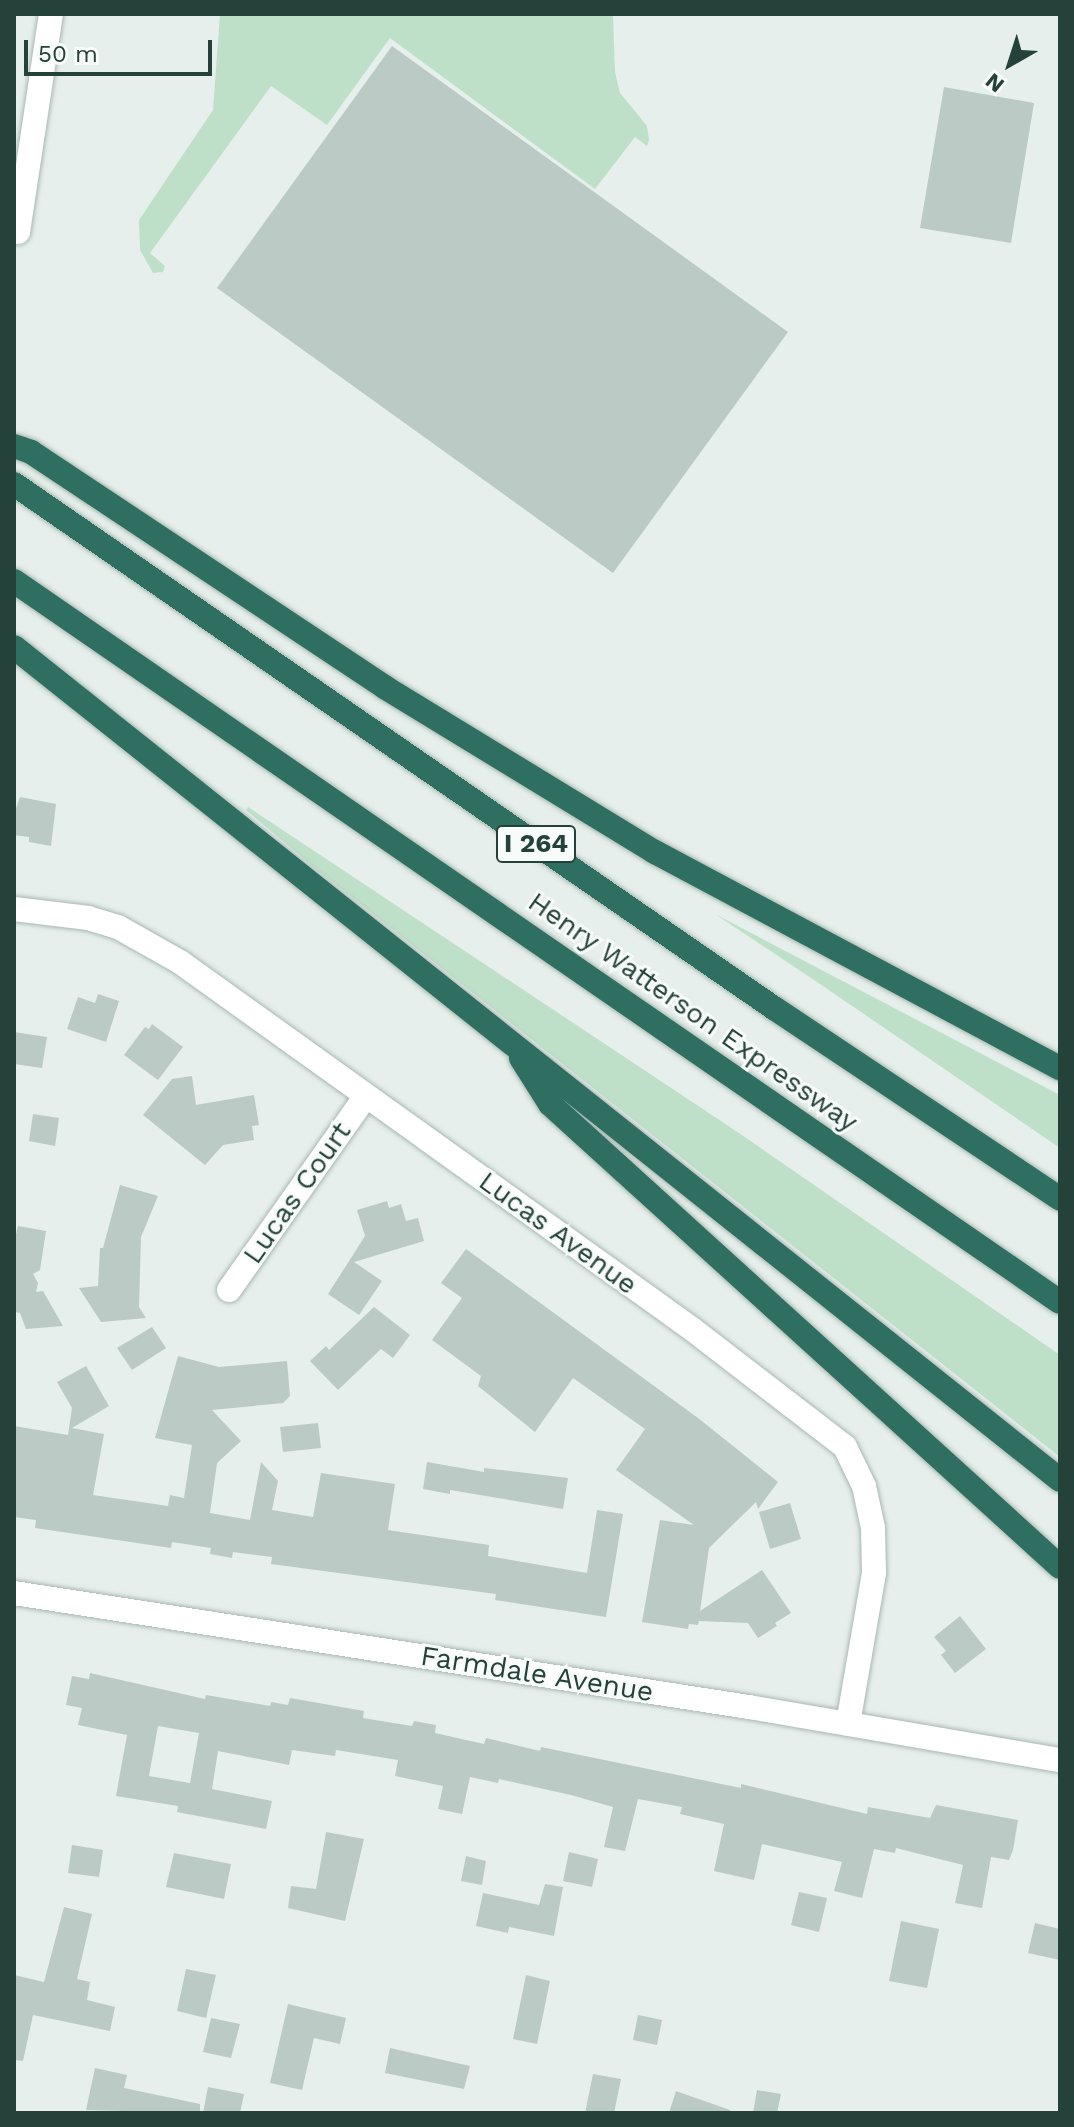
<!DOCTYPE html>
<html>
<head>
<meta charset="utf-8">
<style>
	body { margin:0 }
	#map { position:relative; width:1074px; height:2127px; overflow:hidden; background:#e6efeb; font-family:"Work Sans",sans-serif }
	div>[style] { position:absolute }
	.green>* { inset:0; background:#bfe0c8 }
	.building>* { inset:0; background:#bbcac4 }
	.roads { filter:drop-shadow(0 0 2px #a8b8b2) drop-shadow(0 0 2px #a8b8b2) }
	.street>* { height:24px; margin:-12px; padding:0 12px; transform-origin:12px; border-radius:12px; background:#fff }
	.highway>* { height:24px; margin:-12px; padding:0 12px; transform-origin:12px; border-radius:12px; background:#2f6f62 }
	span { translate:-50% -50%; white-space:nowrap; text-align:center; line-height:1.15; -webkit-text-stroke:6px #f7fbf9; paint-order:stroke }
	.shield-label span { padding:2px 6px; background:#f7fbf9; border:2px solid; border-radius:6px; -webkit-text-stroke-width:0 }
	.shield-label { font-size:26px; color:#24423a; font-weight:700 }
	.street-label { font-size:28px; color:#24423a }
	.frame { position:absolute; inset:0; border:16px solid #24423a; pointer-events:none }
	.north { position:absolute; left:970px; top:24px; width:80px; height:80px; -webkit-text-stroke:6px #f7fbf9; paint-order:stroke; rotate:219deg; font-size:22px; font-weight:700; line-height:32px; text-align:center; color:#24423a }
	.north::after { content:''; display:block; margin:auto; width:28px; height:36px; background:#24423a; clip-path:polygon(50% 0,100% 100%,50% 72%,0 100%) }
	.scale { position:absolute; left:24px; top:40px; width:188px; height:36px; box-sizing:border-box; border:4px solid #24423a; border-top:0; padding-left:10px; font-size:24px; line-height:28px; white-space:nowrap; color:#24423a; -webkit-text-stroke:6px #f7fbf9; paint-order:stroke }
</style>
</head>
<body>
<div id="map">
	<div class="green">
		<div style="clip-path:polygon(220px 14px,613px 14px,615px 72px,620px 93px,647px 126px,649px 140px,647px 146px,635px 137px,595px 189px,390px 38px,327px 125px,271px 86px,150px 253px,165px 266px,163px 272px,153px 273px,140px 250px,139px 220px,213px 110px)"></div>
		<div style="clip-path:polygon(248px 807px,736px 1131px,1060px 1355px,1060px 1457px,311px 865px,246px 810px)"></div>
		<div style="clip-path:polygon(715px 914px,1060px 1095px,1060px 1148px,820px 984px)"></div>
	</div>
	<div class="building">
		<div style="clip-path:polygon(392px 46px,788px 332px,613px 573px,217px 288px)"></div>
		<div style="clip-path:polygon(944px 87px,1034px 103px,1011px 243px,920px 228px)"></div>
		<div style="clip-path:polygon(20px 797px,56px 804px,51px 846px,29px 842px,29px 837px,14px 835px,14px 814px)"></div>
		<div style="clip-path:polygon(98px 994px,119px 1001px,106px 1042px,67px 1029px,78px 997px,95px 1003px)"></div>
		<div style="clip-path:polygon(152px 1024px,183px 1047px,158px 1080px,124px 1055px,145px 1027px,149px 1029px)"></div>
		<div style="clip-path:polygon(14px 1032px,47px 1037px,42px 1068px,14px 1064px)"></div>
		<div style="clip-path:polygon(192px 1076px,196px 1105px,254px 1095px,259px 1125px,252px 1126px,254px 1140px,223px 1145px,205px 1165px,143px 1115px,172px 1079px)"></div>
		<div style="clip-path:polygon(33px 1114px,59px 1118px,55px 1146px,29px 1141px)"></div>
		<div style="clip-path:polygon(120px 1185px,158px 1196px,141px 1237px,139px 1307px,146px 1318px,101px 1322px,79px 1288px,98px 1286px,100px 1248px,103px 1248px)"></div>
		<div style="clip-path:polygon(387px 1201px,389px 1208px,401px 1204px,406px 1221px,418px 1218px,424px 1241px,354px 1262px,382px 1281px,359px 1315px,328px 1294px,365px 1236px,357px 1210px)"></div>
		<div style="clip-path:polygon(18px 1226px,46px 1231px,40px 1270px,33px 1274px,38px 1283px,36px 1292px,43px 1291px,63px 1326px,26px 1329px,20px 1313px,14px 1312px,14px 1242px)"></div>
		<div style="clip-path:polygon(466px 1249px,698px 1418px,778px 1482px,758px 1509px,756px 1502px,709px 1548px,700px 1611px,762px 1570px,791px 1613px,775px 1623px,777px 1626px,758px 1638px,748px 1623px,699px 1621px,698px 1625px,689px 1624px,688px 1629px,642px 1622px,660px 1520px,694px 1525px,616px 1470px,645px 1429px,573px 1378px,535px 1432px,478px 1386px,481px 1376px,432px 1340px,462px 1298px,441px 1283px)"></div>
		<div style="clip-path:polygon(374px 1307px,410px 1335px,393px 1358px,381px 1349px,338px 1390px,310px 1361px,326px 1346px,329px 1350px)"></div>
		<div style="clip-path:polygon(152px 1327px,166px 1348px,132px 1370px,117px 1348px)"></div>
		<div style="clip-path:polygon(178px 1356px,219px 1367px,287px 1361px,290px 1396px,283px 1403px,212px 1410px,241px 1441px,217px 1463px,210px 1513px,250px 1520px,261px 1462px,278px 1481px,272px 1510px,313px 1517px,321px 1473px,395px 1484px,388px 1530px,489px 1545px,488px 1556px,587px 1573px,597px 1510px,623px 1514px,606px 1617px,495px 1600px,496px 1594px,271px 1564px,272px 1557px,233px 1552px,232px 1558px,210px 1554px,211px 1548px,172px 1542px,171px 1548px,35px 1528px,36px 1520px,14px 1517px,14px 1426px,68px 1435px,72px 1408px,57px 1382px,86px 1366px,109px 1406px,72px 1428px,104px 1434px,93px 1495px,168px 1506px,170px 1495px,184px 1498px,192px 1445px,155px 1438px)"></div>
		<div style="clip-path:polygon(318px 1423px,321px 1448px,283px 1452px,280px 1427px)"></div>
		<div style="clip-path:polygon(427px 1462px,484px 1472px,484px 1468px,568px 1478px,563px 1509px,450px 1490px,450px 1494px,423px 1489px)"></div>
		<div style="clip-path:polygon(790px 1503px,801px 1539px,770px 1549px,759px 1512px)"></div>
		<div style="clip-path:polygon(960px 1616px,986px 1649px,955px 1673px,941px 1655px,946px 1651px,934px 1637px)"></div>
		<div style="clip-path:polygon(evenodd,90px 1673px,205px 1699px,206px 1695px,270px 1706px,271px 1702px,288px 1705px,290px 1698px,364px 1711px,363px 1718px,412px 1726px,414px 1721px,436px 1725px,435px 1733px,484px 1744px,486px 1738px,540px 1751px,541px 1747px,741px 1788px,741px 1784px,867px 1814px,868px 1807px,930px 1818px,936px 1805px,1018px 1820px,1013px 1850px,1009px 1860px,991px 1857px,982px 1908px,955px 1903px,963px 1865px,896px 1848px,895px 1853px,874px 1849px,862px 1898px,834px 1891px,842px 1862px,762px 1844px,754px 1880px,714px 1871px,724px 1824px,680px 1814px,682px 1807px,638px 1799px,625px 1851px,604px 1847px,613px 1807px,571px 1795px,499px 1779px,498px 1783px,470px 1777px,462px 1814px,438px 1809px,443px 1786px,395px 1776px,398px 1760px,336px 1750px,335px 1756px,292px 1750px,289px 1765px,218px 1751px,212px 1789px,272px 1801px,266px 1829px,177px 1812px,178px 1806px,116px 1796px,127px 1735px,78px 1725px,82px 1708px,66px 1705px,72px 1676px,89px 1679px,90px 1673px,158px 1726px,199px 1733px,190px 1783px,149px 1776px,158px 1726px)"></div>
		<div style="clip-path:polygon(326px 1832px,364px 1839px,345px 1921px,288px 1908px,291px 1886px,316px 1889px)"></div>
		<div style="clip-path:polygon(72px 1845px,103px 1850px,99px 1877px,68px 1873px)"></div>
		<div style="clip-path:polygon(569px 1852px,598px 1859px,592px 1887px,563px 1881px)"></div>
		<div style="clip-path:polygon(174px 1853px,231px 1864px,224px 1899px,166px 1887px)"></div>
		<div style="clip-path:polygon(466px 1856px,486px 1861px,482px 1885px,461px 1881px)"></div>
		<div style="clip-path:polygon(545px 1884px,563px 1887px,554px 1936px,509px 1927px,508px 1933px,476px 1926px,483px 1893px,539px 1905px)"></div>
		<div style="clip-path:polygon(799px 1892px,827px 1898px,819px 1932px,791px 1925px)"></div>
		<div style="clip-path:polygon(64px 1907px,92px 1914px,77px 1979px,90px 1982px,87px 2000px,115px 2007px,110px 2031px,33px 2015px,23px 2061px,14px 2060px,14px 1975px,44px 1982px)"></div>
		<div style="clip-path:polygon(901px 1921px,939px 1929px,927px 1988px,889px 1981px)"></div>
		<div style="clip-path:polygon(1035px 1923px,1060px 1929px,1060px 1960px,1028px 1953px)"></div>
		<div style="clip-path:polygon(186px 1969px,216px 1975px,206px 2018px,177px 2011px)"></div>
		<div style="clip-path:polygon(526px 1975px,550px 1981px,537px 2044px,513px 2039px)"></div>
		<div style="clip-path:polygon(288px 2004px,346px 2018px,340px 2044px,314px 2038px,302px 2090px,270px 2083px)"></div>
		<div style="clip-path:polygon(638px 2015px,662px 2020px,657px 2045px,633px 2040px)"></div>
		<div style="clip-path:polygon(211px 2018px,240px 2024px,231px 2058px,203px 2052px)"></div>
		<div style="clip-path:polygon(390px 2048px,470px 2066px,464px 2089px,385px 2073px)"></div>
		<div style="clip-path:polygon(95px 2068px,127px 2075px,124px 2088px,200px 2104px,200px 2113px,86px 2110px)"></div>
		<div style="clip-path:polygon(593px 2074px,621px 2079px,614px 2113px,585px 2113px)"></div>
		<div style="clip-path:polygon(208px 2087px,244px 2094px,240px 2113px,203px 2113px)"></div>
		<div style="clip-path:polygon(757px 2090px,781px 2094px,777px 2113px,753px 2113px)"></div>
		<div style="clip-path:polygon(676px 2091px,730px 2110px,730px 2113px,669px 2113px)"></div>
	</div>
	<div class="roads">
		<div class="street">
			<div style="left:18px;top:232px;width:220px;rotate:-81.4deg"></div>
			<div style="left:14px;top:909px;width:75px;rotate:6.9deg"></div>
			<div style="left:88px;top:918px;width:31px;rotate:17deg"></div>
			<div style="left:118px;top:927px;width:71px;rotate:29.4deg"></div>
			<div style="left:180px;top:962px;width:630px;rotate:35.63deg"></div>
			<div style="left:692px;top:1329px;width:193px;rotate:37.6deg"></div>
			<div style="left:845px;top:1447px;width:43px;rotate:64deg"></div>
			<div style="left:864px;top:1486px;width:43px;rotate:77.9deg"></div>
			<div style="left:873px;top:1528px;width:45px;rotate:88.7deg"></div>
			<div style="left:874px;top:1573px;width:153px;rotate:99.8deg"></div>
			<div style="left:229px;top:1290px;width:237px;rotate:-54.8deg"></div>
			<div style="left:14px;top:1593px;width:744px;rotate:8.82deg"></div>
			<div style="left:749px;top:1707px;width:315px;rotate:9.7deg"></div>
		</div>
		<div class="highway">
			<div style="left:14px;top:446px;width:18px;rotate:19deg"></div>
			<div style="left:31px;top:452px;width:426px;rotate:33.6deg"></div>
			<div style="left:386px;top:688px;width:315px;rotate:31.4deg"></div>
			<div style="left:655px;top:852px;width:459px;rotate:28.1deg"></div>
			<div style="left:14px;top:484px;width:923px;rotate:34.59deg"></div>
			<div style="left:774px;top:1008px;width:344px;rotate:33.7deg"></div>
			<div style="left:14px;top:581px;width:1270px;rotate:34.58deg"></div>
			<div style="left:14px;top:647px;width:1337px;rotate:38.53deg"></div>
			<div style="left:521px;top:1058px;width:54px;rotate:57.8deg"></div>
			<div style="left:550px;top:1104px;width:689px;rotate:42.23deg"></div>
		</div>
	</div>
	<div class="shield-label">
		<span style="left:536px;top:844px">I 264</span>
	</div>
	<div class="street-label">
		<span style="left:693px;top:1012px;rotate:35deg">Henry Watterson Expressway</span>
		<span style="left:297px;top:1193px;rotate:-55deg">Lucas Court</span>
		<span style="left:558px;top:1233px;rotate:36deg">Lucas Avenue</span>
		<span style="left:537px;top:1674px;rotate:9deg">Farmdale Avenue</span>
	</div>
	<div class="frame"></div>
	<div class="north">N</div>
	<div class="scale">50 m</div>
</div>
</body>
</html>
